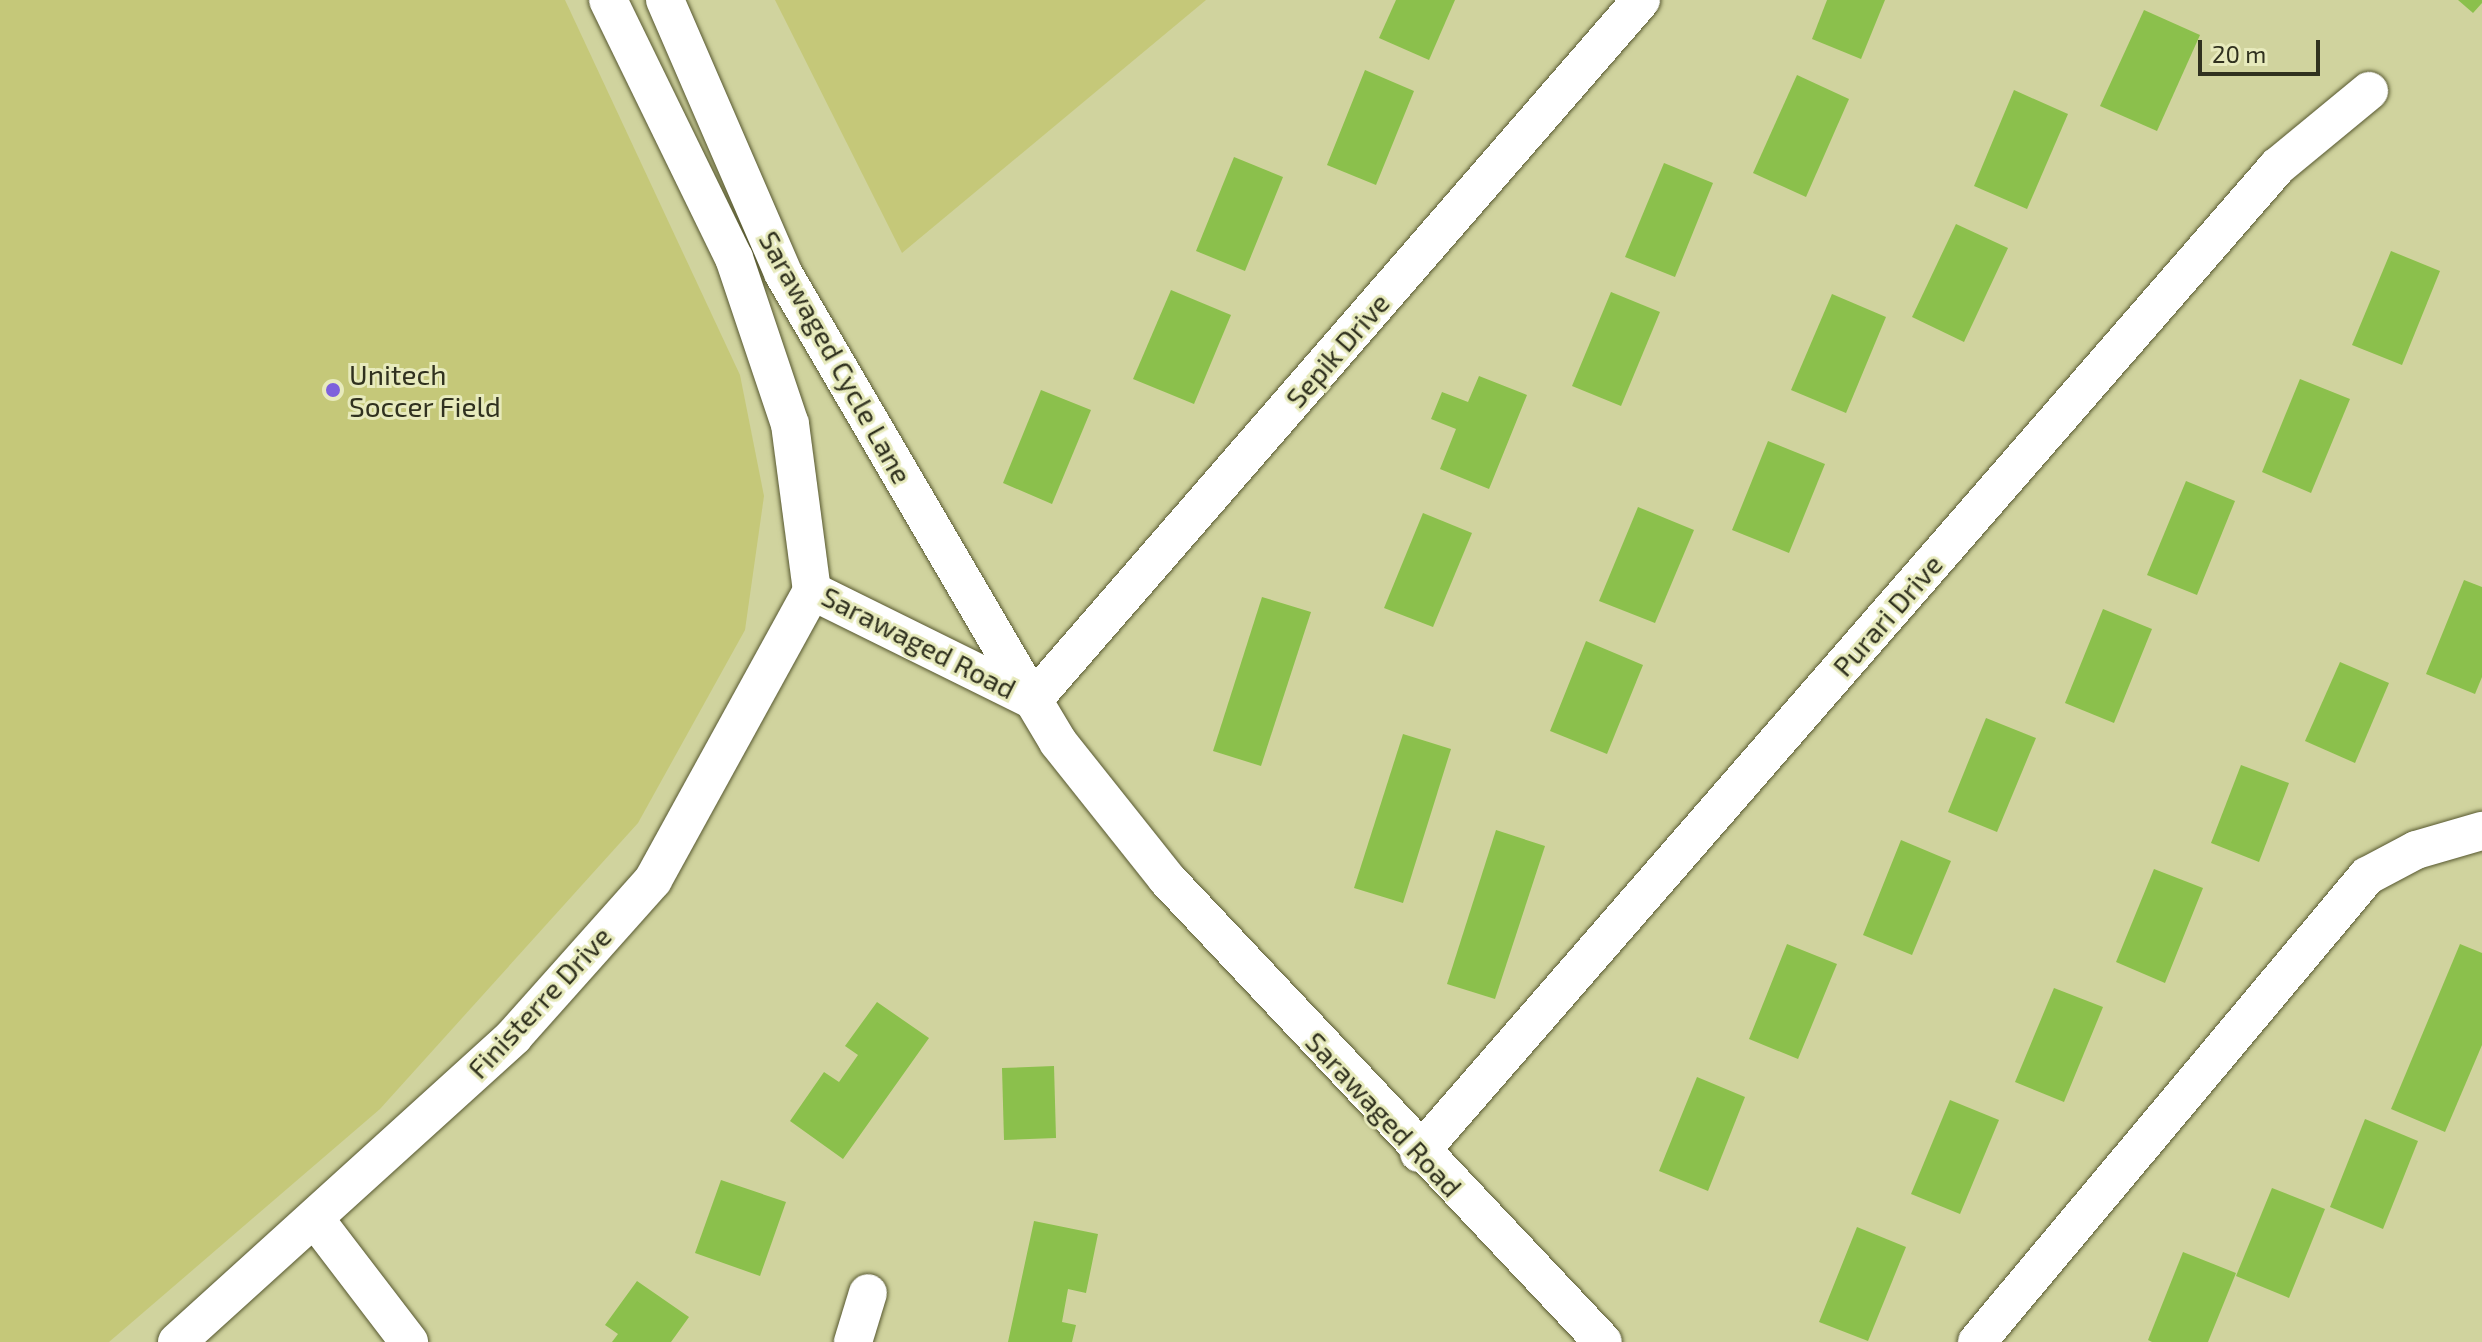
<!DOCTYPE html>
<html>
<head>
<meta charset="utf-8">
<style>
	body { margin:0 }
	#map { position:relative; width:2482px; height:1342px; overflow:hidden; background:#daddb0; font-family:"Exo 2",sans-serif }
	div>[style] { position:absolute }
	.built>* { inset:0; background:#d0d39e }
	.green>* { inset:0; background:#c5c879 }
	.building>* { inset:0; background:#8bc04c }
	.roads { filter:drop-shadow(0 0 2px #575830) drop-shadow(0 0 2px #575830) }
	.minor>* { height:38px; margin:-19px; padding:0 19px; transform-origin:19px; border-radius:19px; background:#fff }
	.dots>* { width:22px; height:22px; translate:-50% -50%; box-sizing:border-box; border:4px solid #e7eabc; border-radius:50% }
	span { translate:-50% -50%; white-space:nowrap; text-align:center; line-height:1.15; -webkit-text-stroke:6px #e7eabc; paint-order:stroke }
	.street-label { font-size:28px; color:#30311f }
	.poi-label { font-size:28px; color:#30311f }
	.left { translate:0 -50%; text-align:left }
	.scale { position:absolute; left:2198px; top:40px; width:122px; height:36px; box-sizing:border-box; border:4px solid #30311f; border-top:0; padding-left:10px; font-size:24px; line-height:28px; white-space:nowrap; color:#30311f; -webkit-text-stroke:6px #e7eabc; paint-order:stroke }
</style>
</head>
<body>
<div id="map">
	<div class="built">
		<div style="clip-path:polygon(0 0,2482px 0,2482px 1342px,0 1342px)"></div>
	</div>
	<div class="green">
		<div style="clip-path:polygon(0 0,565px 0,740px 375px,764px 496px,745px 630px,638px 823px,380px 1109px,109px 1342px,0 1342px)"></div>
		<div style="clip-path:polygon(775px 0,1206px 0,902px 253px)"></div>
	</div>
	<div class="building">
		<div style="clip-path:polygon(1396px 0,1455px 0,1429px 60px,1379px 38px)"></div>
		<div style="clip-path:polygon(1827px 0,1885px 0,1861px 59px,1812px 39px)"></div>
		<div style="clip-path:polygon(2458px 0,2482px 0,2482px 3px,2473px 13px)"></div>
		<div style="clip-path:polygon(2144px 10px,2200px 35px,2157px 131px,2100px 106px)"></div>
		<div style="clip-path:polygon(1365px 70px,1414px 91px,1376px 185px,1327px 165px)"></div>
		<div style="clip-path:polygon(1797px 75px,1849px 99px,1806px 197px,1753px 173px)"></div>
		<div style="clip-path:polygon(2014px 90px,2068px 114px,2027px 209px,1974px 186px)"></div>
		<div style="clip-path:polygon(1234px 157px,1283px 177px,1245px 271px,1196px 251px)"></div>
		<div style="clip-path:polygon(1664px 163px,1713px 183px,1675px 277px,1625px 257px)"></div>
		<div style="clip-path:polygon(1956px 224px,2008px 248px,1964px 342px,1912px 317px)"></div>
		<div style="clip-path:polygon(2391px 251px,2440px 271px,2402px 365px,2352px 345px)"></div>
		<div style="clip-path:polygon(1171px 290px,1231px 315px,1194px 404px,1133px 379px)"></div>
		<div style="clip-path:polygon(1611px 292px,1660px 312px,1621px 406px,1572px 386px)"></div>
		<div style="clip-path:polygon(1832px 294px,1886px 317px,1846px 413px,1791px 390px)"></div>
		<div style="clip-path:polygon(1479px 376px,1527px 395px,1489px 489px,1440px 469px,1456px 429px,1431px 419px,1442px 392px,1468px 402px)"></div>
		<div style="clip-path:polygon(2300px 379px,2350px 399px,2311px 493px,2262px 472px)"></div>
		<div style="clip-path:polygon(1041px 390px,1091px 410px,1052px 504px,1003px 483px)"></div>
		<div style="clip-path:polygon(1768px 441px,1825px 464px,1789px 553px,1732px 530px)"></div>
		<div style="clip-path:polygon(2186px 481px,2235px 501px,2197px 595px,2147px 575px)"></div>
		<div style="clip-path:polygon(1638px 507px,1694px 530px,1655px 623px,1599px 601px)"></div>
		<div style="clip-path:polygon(1423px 513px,1472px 533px,1433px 627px,1384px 608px)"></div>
		<div style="clip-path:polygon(2464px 580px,2482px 587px,2482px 677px,2475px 694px,2426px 674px)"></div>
		<div style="clip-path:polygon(1262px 597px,1311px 612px,1261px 766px,1213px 751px)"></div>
		<div style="clip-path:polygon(2103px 609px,2152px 629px,2114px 723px,2065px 703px)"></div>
		<div style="clip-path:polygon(1586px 641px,1643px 665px,1607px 754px,1550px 731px)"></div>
		<div style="clip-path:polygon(2340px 662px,2389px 683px,2355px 763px,2305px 741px)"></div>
		<div style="clip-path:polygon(1986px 718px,2036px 738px,1997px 832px,1948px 812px)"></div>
		<div style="clip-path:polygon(1403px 734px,1451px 749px,1403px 903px,1354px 888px)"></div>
		<div style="clip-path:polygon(2241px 765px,2289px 783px,2259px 862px,2211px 843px)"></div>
		<div style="clip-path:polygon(1496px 830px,1545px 846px,1495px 999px,1447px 984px)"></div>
		<div style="clip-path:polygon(1901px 840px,1951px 861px,1912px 955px,1863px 935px)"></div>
		<div style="clip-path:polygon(2154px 869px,2203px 888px,2165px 983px,2116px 962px)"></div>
		<div style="clip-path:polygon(1787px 944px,1837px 964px,1798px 1059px,1749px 1039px)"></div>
		<div style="clip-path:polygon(2460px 944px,2482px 953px,2482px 1045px,2445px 1132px,2391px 1109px)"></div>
		<div style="clip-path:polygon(2054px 988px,2103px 1007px,2064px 1102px,2015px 1082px)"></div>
		<div style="clip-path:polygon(877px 1002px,929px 1038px,843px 1159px,790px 1121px,824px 1072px,839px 1082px,858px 1055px,845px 1046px)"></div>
		<div style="clip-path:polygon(1054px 1066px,1056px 1138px,1004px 1140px,1002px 1068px)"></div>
		<div style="clip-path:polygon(1697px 1077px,1745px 1097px,1708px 1191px,1659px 1171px)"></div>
		<div style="clip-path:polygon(1950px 1100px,1999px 1120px,1960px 1214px,1911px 1194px)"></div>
		<div style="clip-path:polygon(2365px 1119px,2418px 1141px,2383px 1229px,2330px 1207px)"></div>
		<div style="clip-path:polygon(721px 1180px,786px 1202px,760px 1276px,695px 1253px)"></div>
		<div style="clip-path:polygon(2272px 1188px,2325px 1209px,2289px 1298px,2236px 1276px)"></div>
		<div style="clip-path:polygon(1034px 1221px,1098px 1234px,1086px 1293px,1068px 1289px,1062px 1322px,1076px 1325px,1072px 1342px,1008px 1342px)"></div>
		<div style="clip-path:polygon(1857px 1227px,1906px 1247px,1868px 1341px,1819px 1322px)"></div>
		<div style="clip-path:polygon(2183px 1252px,2236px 1273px,2208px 1342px,2152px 1342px,2148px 1340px)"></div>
		<div style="clip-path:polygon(637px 1281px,689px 1317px,671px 1342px,612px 1342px,618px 1334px,605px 1325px)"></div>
	</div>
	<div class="roads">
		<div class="minor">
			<div style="left:608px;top:0;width:287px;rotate:64deg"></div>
			<div style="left:734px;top:258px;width:175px;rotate:71.4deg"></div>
			<div style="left:790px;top:424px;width:168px;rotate:82.5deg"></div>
			<div style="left:812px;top:591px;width:246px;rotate:26.3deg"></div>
			<div style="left:1033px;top:700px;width:49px;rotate:59.2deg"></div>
			<div style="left:1058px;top:742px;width:174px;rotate:51.5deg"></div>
			<div style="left:1166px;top:878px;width:637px;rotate:46.72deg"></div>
			<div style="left:665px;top:0;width:297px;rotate:66.6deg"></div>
			<div style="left:783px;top:273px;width:495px;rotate:59.7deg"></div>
			<div style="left:1033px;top:700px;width:927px;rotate:-49.02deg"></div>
			<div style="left:1419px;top:1153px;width:1308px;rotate:-48.97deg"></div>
			<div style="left:2278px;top:166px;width:118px;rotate:-39.5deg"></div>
			<div style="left:315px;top:1219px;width:155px;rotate:52.6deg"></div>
			<div style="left:177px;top:1342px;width:455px;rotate:-42.2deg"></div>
			<div style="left:514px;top:1036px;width:209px;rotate:-48.3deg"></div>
			<div style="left:653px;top:880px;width:330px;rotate:-61.2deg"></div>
			<div style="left:853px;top:1342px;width:51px;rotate:-73deg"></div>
			<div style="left:1977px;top:1342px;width:608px;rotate:-50.07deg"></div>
			<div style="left:2367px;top:876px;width:55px;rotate:-28deg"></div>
			<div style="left:2416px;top:850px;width:69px;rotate:-16.1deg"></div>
		</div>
	</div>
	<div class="dots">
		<div style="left:333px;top:390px;background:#7d61dc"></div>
	</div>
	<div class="street-label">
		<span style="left:1337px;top:350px;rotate:-49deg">Sepik Drive</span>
		<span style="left:836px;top:357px;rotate:61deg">Sarawaged Cycle Lane</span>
		<span style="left:1887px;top:615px;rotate:-49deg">Purari Drive</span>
		<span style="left:919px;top:642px;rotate:27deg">Sarawaged Road</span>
		<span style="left:539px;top:1002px;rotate:-47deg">Finisterre Drive</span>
		<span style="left:1384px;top:1114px;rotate:47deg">Sarawaged Road</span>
	</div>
	<div class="poi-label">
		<span class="left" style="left:349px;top:390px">Unitech<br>Soccer Field</span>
	</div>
	<div class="scale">20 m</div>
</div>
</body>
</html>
